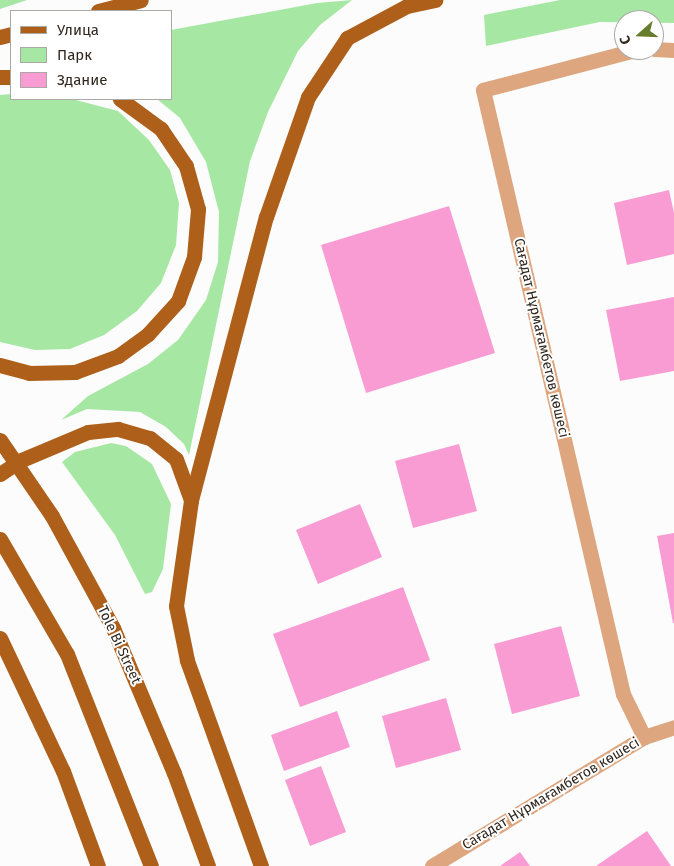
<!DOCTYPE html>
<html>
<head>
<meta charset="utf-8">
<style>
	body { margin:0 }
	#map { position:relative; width:674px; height:866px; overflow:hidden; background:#fbfcfb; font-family:"Fira Sans",sans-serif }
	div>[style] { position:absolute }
	.green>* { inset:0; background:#a6e8a3 }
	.building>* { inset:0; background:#f89cd3 }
	.minor>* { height:15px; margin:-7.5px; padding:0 7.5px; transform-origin:7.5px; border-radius:7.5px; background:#dda67f }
	.major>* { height:15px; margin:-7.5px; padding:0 7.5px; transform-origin:7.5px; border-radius:7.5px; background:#ae601b }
	.major-bridge>* { height:15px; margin:-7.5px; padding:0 7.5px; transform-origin:7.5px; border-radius:7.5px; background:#ae601b }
	span { translate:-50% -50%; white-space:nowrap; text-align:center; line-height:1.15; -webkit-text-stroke:4px #fff; paint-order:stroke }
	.street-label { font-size:14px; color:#30271f }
	.legend { position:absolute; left:10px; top:10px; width:162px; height:90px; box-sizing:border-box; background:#fff; border:1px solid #aca9a5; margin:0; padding:6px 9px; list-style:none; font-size:15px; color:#30271f }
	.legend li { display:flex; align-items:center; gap:10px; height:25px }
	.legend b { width:25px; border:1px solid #aca9a5 }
	.north { position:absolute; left:614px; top:10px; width:50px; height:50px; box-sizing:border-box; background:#fff; border:1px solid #aca9a5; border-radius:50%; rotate:250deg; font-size:14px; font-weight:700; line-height:20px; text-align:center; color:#30271f }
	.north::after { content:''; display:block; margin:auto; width:18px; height:22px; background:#677c2d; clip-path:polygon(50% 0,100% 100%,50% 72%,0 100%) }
</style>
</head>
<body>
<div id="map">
	<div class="green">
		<div style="clip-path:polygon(0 0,27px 0,0 9px)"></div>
		<div style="clip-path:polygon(352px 0,320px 25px,298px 51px,268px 112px,250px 161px,189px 455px,184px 444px,166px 427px,140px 412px,87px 409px,61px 420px,88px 396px,148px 364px,178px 340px,206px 300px,218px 262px,219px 212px,206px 162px,180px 118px,157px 99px,171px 99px,171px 30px,317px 3px)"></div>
		<div style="clip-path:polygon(560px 0,674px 0,674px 23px,600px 22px,486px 46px,484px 15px)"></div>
		<div style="clip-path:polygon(11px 94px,11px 99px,72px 99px,118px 111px,149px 140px,170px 170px,179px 203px,176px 245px,161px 283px,137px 311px,104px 335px,70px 349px,35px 350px,0 342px,0 95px)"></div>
		<div style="clip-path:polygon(111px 443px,126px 446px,152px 464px,171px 504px,163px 569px,152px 592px,145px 594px,115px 535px,62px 462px,75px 452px)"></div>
	</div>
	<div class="building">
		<div style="clip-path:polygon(669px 190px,674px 213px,674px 254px,627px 265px,614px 203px)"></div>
		<div style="clip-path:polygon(449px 206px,495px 353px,366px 393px,321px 245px)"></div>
		<div style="clip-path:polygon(674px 297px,674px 371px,620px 381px,606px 310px)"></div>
		<div style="clip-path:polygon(459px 444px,477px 511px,413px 528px,395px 461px)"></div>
		<div style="clip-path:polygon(360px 504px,382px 557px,318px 584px,296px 530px)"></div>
		<div style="clip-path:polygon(674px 533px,674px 623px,673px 623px,657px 536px)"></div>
		<div style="clip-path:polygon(403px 587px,430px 660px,300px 707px,273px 634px)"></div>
		<div style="clip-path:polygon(561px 626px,580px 696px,512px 714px,494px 644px)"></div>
		<div style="clip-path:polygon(446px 698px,461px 750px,396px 768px,382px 716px)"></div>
		<div style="clip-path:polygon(337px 711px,350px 747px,284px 771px,271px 735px)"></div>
		<div style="clip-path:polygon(321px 766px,346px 832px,310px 846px,285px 780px)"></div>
		<div style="clip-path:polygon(647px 831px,671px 866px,596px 866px)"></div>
		<div style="clip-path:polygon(520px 852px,530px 866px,500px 866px)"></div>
	</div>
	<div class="minor">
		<div style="left:654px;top:49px;width:20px;rotate:3deg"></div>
		<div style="left:635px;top:50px;width:157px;rotate:165.3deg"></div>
		<div style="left:483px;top:90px;width:620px;rotate:76.95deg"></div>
		<div style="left:623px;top:694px;width:48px;rotate:64deg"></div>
		<div style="left:432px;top:866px;width:248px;rotate:-31.3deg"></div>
		<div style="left:644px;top:737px;width:32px;rotate:-18deg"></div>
	</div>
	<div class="major">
		<div style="left:98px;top:11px;width:44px;rotate:-14.3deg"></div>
		<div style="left:0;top:37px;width:11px;rotate:-15deg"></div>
		<div style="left:0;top:77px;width:11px"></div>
		<div style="left:0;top:365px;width:30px;rotate:15deg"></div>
		<div style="left:29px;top:373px;width:46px;rotate:-1.2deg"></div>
		<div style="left:75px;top:372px;width:46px;rotate:-20.4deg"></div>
		<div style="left:118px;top:356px;width:37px;rotate:-36deg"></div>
		<div style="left:148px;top:334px;width:45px;rotate:-47.7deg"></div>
		<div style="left:178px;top:301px;width:47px;rotate:-70deg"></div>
		<div style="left:194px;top:257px;width:48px;rotate:-85.2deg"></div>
		<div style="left:198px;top:209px;width:45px;rotate:-105.6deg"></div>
		<div style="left:186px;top:166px;width:45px;rotate:-124deg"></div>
		<div style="left:161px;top:129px;width:51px;rotate:-143.8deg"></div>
		<div style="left:0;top:474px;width:23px;rotate:-34deg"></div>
		<div style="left:19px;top:461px;width:75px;rotate:-22.8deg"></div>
		<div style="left:88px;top:432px;width:30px;rotate:-6deg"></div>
		<div style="left:118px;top:429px;width:33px;rotate:16deg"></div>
		<div style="left:150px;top:438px;width:33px;rotate:39deg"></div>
		<div style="left:176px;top:459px;width:44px;rotate:69.9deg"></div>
		<div style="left:0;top:539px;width:133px;rotate:59.8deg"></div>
		<div style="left:67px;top:654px;width:228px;rotate:68.4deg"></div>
		<div style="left:0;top:638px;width:147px;rotate:64.7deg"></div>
		<div style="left:63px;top:771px;width:101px;rotate:69.8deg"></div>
		<div style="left:261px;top:866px;width:219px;rotate:-109.8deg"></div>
		<div style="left:187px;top:660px;width:55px;rotate:-101.5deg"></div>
		<div style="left:176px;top:606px;width:107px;rotate:-81.9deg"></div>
		<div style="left:191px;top:500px;width:293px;rotate:-75.2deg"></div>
		<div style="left:266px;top:217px;width:127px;rotate:-70.7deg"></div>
		<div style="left:308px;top:97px;width:71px;rotate:-56.5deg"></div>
		<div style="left:347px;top:38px;width:68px;rotate:-28.1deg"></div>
		<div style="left:407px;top:6px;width:29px;rotate:-12deg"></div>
	</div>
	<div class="major-bridge">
		<div style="left:0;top:440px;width:92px;rotate:55.6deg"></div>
		<div style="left:52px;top:516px;width:128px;rotate:61.4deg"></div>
		<div style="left:113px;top:628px;width:157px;rotate:67.2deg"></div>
		<div style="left:174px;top:773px;width:99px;rotate:69.9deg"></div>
	</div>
	<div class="street-label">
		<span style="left:541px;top:338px;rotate:77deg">Сағадат Нұрмағамбетов көшесі</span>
		<span style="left:119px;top:645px;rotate:65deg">Tole Bi Street</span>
		<span style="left:551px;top:794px;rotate:-31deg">Сағадат Нұрмағамбетов көшесі</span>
	</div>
	<ul class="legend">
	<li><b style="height:6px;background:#ae601b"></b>Улица</li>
	<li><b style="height:14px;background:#a6e8a3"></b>Парк</li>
	<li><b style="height:14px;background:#f89cd3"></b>Здание</li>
	</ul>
	<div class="north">С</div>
</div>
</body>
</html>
